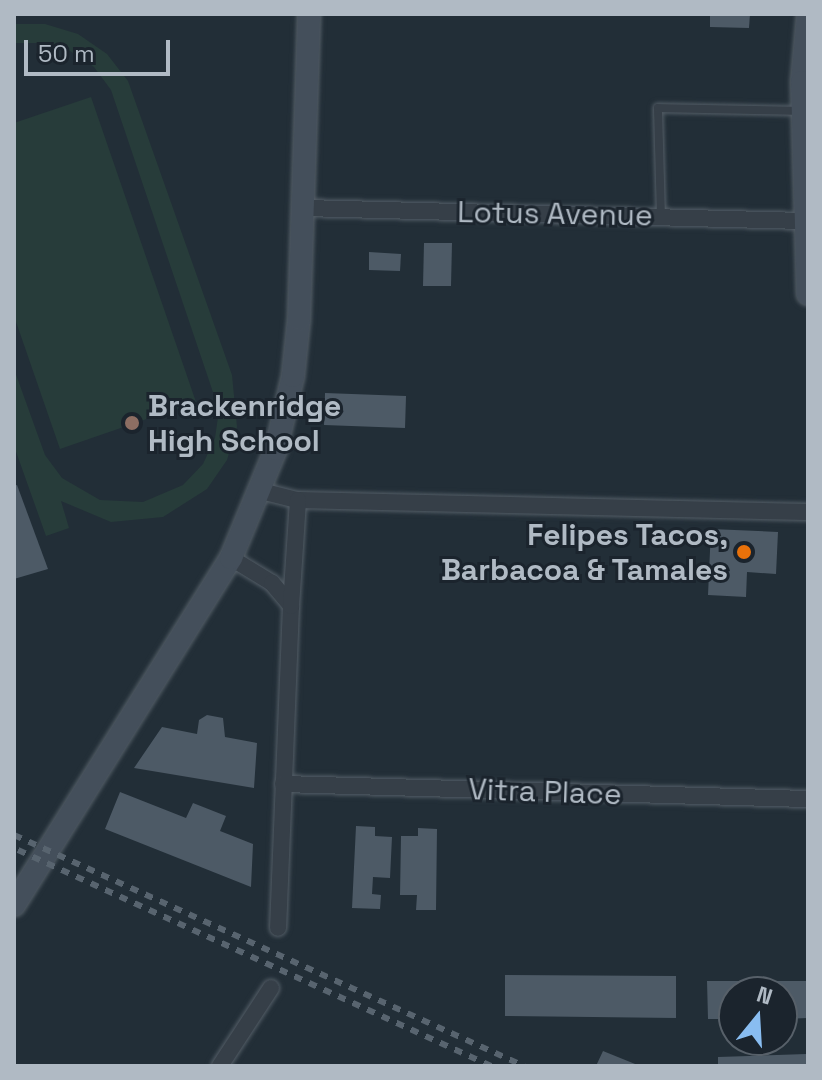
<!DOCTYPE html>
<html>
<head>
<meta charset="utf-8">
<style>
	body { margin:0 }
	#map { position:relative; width:822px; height:1080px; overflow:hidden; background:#222e37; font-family:"Space Grotesk",sans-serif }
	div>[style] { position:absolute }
	.green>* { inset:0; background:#273c3a }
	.building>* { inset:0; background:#4d5a66 }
	.roads { filter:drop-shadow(0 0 2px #535d66) drop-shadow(0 0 2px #535d66) }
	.lane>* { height:8px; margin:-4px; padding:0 4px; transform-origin:4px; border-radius:4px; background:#363f48 }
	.street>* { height:16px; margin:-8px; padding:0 8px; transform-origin:8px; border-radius:8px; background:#363f48 }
	.secondary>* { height:22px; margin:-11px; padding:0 11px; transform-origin:11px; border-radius:11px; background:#444f5b }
	.rail>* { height:6px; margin-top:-3px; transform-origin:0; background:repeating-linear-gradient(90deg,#58646f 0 8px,transparent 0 16px) }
	.dots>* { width:22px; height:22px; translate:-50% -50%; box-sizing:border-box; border:4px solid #1b242d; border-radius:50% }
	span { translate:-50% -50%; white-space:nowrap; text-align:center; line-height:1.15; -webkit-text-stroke:6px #1b242d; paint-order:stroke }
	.street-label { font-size:30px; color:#b0bac4 }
	.poi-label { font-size:30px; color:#b0bac4; font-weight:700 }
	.left { translate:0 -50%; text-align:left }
	.right { translate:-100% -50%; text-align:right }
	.frame { position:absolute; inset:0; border:16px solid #b0bac4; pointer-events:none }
	.north { position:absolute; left:718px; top:976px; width:80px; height:80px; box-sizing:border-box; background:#1b242d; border:2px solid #576069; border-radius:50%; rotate:18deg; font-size:22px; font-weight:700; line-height:32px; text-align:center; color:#b0bac4 }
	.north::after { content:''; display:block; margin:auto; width:28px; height:36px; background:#89bdf1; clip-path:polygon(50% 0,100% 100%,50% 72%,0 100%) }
	.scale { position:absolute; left:24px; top:40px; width:146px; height:36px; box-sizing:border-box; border:4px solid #b0bac4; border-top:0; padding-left:10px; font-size:24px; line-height:28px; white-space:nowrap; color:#b0bac4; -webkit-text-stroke:6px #1b242d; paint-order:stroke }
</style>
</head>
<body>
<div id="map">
	<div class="green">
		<div style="clip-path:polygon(14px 24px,45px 24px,78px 34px,107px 54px,128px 81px,232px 375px,237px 427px,227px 460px,207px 489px,163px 517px,111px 522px,61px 501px,69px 528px,46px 536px,14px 446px,14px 369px,45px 455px,62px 478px,100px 500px,143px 502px,183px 485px,203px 464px,215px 438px,219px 410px,111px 90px,94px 67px,70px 51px,42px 43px,14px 43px)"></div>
		<div style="clip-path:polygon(91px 97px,196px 402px,60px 449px,14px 316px,14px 123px)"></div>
	</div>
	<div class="building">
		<div style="clip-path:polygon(710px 14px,750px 14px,749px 28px,710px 27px)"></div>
		<div style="clip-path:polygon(424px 243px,452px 243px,451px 286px,423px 286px)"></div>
		<div style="clip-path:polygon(369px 252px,401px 254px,400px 271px,369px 270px)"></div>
		<div style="clip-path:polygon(325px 393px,406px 396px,405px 428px,324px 425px)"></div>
		<div style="clip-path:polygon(17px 485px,48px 569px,14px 579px,14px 486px)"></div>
		<div style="clip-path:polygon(711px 529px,778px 532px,776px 574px,747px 572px,746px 597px,708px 595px)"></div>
		<div style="clip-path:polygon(207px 715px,223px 718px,225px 737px,257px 743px,254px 788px,134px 768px,162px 727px,197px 734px,199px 720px)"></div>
		<div style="clip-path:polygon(120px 792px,186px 818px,193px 803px,226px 816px,220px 831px,253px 844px,251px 887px,105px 829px)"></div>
		<div style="clip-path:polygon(356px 826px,375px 827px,375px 836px,392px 837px,390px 878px,373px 877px,372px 894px,381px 895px,380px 909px,352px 908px)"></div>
		<div style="clip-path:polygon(418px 828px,437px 829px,436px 910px,416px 910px,417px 895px,400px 895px,401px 836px,418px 836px)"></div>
		<div style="clip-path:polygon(505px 975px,676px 976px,676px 1018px,505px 1016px)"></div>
		<div style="clip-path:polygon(707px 981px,808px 981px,808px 1018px,782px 1019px,782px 992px,734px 992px,734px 1019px,708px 1019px)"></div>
		<div style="clip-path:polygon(603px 1051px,640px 1066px,596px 1066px)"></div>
		<div style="clip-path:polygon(806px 1054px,807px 1066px,718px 1066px,718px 1057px)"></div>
	</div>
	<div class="roads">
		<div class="lane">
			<div style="left:661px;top:217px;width:109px;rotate:-91.6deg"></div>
			<div style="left:658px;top:108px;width:143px;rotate:1.2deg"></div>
		</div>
		<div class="street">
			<div style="left:304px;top:208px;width:501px;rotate:1.49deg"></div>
			<div style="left:261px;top:491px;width:38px;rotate:14deg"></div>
			<div style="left:298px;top:500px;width:510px;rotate:1.35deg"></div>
			<div style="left:231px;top:558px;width:48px;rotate:31.4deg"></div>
			<div style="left:272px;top:583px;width:30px;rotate:50deg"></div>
			<div style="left:291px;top:606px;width:322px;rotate:92.3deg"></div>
			<div style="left:291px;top:606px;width:106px;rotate:-86.2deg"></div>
			<div style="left:283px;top:784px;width:525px;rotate:1.64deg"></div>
			<div style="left:220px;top:1066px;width:93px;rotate:-56.8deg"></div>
		</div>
		<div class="secondary">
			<div style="left:808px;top:16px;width:66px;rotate:95.2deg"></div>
			<div style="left:802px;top:82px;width:212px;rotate:88.4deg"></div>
			<div style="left:14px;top:905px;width:409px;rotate:-58deg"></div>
			<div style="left:231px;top:558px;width:118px;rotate:-67.6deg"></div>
			<div style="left:276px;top:449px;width:75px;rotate:-76.9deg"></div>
			<div style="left:293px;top:376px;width:57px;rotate:-84deg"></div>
			<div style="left:299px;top:319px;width:305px;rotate:-88.1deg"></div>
		</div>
	</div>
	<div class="rail">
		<div style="left:14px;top:835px;width:560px;rotate:24.37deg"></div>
		<div style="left:18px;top:850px;width:520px;rotate:24.54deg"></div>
	</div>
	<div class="dots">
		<div style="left:132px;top:423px;background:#8d6e63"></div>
		<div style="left:744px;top:552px;background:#e8710a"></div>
	</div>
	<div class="street-label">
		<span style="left:555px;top:214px;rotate:1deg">Lotus Avenue</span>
		<span style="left:545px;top:792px;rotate:2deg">Vitra Place</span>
	</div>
	<div class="poi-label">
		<span class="left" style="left:148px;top:423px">Brackenridge<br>High School</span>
		<span class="right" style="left:728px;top:552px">Felipes Tacos,<br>Barbacoa &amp; Tamales</span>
	</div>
	<div class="frame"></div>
	<div class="north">N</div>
	<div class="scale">50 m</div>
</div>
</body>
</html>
